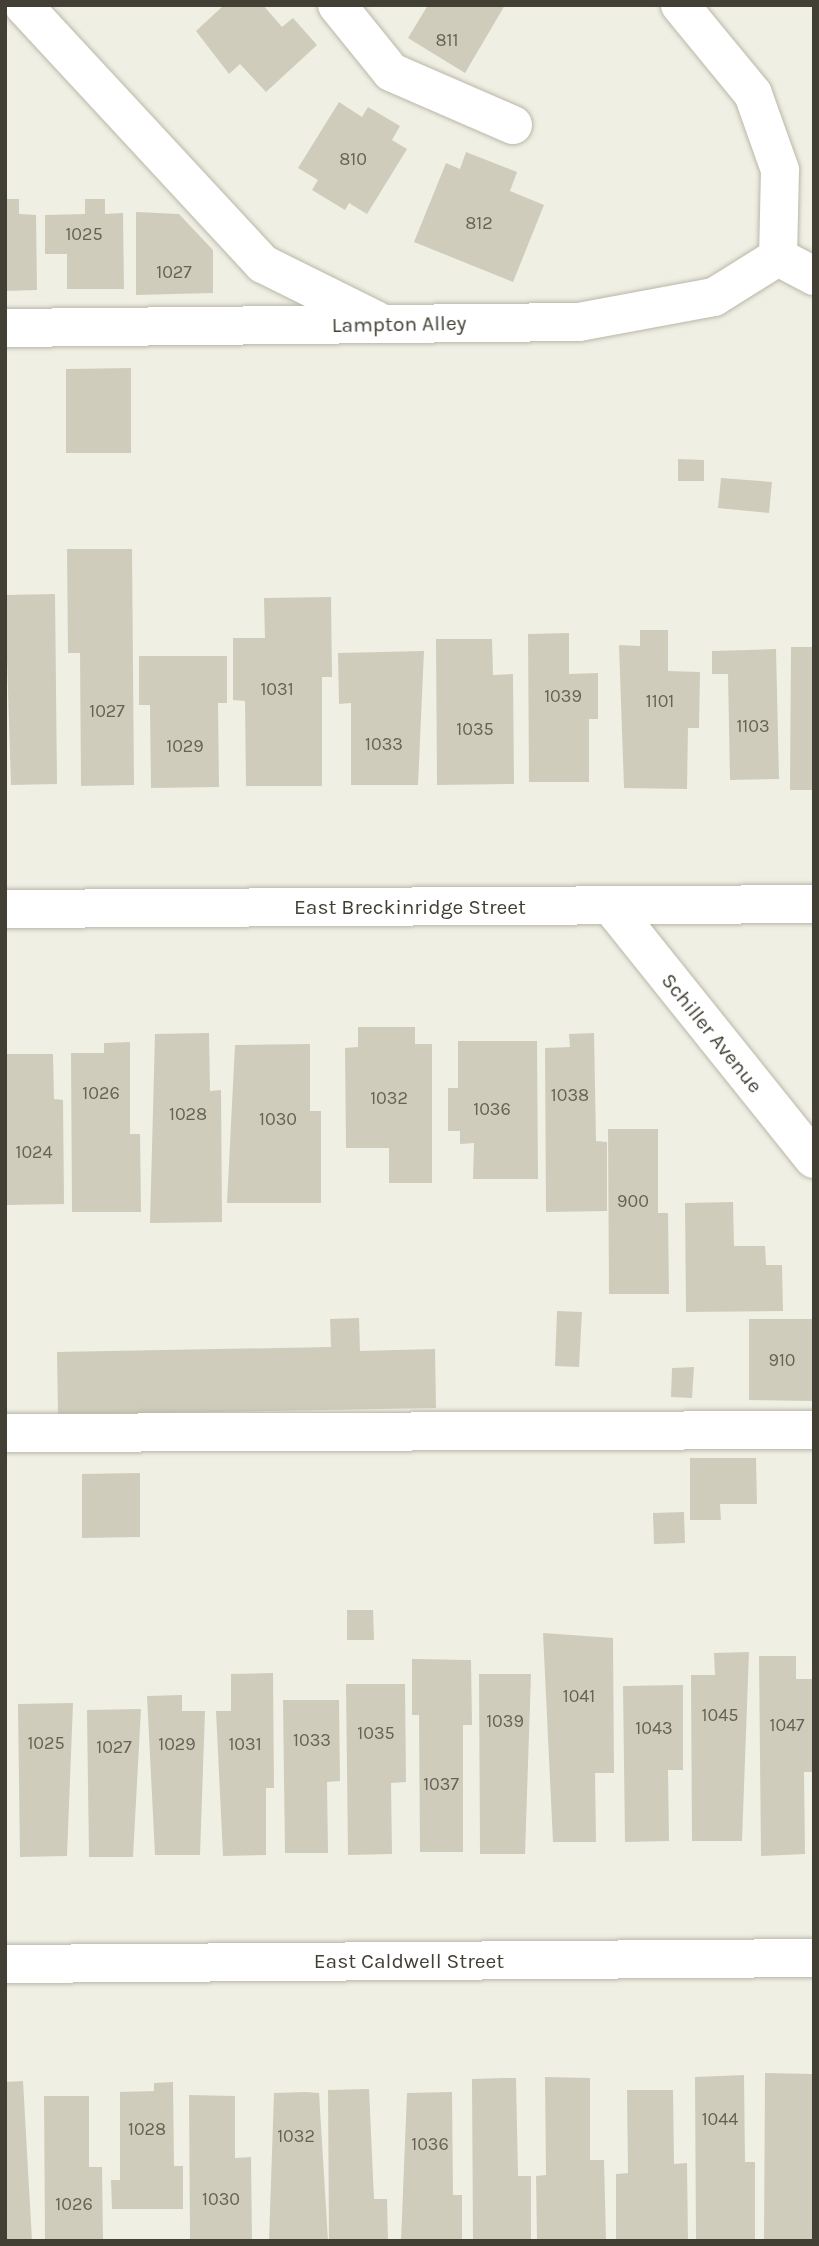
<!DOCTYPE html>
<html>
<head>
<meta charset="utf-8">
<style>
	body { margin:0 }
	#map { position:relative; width:819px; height:2246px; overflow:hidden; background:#f0efe4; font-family:Karla,sans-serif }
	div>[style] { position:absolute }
	.building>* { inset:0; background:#d0ccbb }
	.roads { filter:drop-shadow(0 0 2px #bab7a8) drop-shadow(0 0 2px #bab7a8) }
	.minor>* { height:38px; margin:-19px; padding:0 19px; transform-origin:19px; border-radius:19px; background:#fff }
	span { translate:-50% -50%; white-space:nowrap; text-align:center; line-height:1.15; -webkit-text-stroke:6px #fff; paint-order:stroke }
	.number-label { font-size:18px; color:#666256 }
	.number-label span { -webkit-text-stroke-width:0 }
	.street-label { font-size:21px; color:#423f35 }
	.frame { position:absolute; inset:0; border:7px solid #423f35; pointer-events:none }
</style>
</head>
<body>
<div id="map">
	<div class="building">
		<div style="clip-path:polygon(224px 5px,263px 5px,282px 27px,293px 18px,317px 45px,266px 92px,240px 64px,229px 74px,196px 31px)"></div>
		<div style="clip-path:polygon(428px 5px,505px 5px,465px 73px,408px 38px)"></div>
		<div style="clip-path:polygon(339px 102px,362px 117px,368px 107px,400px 126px,392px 140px,407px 149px,367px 214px,349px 203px,345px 210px,312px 190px,318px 180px,298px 168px)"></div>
		<div style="clip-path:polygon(466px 152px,517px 172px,510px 191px,544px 205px,513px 282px,414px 242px,446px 163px,460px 169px)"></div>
		<div style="clip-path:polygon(5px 199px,19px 199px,19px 214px,36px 215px,37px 290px,5px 291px)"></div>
		<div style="clip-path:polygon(85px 199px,105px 199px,105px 214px,123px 213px,124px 289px,67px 289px,67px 254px,45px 254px,45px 215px,85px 214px)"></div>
		<div style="clip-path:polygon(136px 212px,179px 214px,213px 250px,213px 293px,136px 295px)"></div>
		<div style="clip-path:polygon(131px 368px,131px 453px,66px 453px,66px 369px)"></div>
		<div style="clip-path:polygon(678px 459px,704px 460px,704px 481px,678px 481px)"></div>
		<div style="clip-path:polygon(721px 478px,772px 482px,769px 513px,718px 508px)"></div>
		<div style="clip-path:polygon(67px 549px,132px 549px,134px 785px,81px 786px,80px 653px,68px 653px)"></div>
		<div style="clip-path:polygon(55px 594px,57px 784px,11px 785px,5px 595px)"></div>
		<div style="clip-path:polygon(331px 597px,332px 677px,322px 677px,322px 786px,246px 786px,245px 701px,233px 700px,233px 638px,265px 638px,264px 598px)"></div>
		<div style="clip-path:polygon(640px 630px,668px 630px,668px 671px,700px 672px,699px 728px,688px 728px,687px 789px,624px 788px,619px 645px,640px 646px)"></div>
		<div style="clip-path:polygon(569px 633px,569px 674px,598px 673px,598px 719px,589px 719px,589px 782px,529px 782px,528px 634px)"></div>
		<div style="clip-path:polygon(436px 639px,492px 639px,493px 675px,513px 674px,514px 784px,437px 785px)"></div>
		<div style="clip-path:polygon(791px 647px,814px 647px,814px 790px,790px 790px)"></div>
		<div style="clip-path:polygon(776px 649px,779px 779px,730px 780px,728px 674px,712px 674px,712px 651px)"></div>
		<div style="clip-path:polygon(424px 651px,418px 785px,351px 785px,351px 703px,339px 704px,338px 653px)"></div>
		<div style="clip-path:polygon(139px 656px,227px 656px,227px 703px,218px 703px,219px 787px,151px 788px,150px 705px,139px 705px)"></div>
		<div style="clip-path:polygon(358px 1027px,415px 1027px,415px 1044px,432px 1044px,432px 1183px,389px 1183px,389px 1148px,346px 1148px,345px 1048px,358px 1047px)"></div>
		<div style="clip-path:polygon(209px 1033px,210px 1091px,221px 1090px,222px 1222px,150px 1223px,155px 1034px)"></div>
		<div style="clip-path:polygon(594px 1033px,596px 1141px,607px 1142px,607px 1211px,546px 1212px,545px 1048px,570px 1047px,569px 1034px)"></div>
		<div style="clip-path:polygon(458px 1041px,537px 1041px,538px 1179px,473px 1179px,474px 1143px,460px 1144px,460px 1131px,448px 1131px,448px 1088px,458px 1088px)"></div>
		<div style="clip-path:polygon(130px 1042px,130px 1134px,140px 1134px,141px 1212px,72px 1212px,71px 1053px,104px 1053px,104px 1043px)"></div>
		<div style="clip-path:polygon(310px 1044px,310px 1111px,321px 1111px,321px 1203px,227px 1203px,235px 1045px)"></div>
		<div style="clip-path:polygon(5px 1054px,53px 1054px,54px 1099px,63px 1100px,64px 1204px,5px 1205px)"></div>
		<div style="clip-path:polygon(608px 1129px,658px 1129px,658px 1213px,668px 1213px,669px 1294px,609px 1294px)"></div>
		<div style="clip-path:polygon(733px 1202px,734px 1246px,765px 1246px,766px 1265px,782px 1265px,783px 1311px,686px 1312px,685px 1203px)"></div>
		<div style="clip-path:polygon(557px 1311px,582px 1312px,579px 1367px,555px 1366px)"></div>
		<div style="clip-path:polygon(359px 1318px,360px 1351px,435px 1349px,436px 1408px,58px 1415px,57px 1352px,331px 1347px,330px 1319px)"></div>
		<div style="clip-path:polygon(749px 1319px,814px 1319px,814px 1401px,749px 1400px)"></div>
		<div style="clip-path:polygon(694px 1367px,692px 1398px,671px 1397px,672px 1368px)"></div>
		<div style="clip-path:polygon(690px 1458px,756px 1458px,757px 1504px,720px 1504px,721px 1520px,690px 1520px)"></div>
		<div style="clip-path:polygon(140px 1473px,140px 1537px,82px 1538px,82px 1474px)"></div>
		<div style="clip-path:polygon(684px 1512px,685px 1543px,654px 1544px,653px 1513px)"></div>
		<div style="clip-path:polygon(347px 1610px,373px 1610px,374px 1640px,347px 1640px)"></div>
		<div style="clip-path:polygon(543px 1633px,613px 1638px,614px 1773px,595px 1773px,596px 1842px,553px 1842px)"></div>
		<div style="clip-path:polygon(749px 1652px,742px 1841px,692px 1841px,691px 1675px,715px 1675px,714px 1653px)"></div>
		<div style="clip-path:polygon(759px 1656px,796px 1656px,796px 1679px,814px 1679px,814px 1772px,804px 1772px,805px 1854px,761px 1856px)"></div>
		<div style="clip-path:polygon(412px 1659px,471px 1660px,472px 1725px,463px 1725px,463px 1852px,420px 1852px,419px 1715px,412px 1715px)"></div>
		<div style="clip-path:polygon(273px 1673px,274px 1788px,266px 1788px,266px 1855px,223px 1856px,216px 1711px,231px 1711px,231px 1674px)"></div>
		<div style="clip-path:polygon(479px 1674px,531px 1674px,525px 1854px,480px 1854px)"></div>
		<div style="clip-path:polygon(346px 1684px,405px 1684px,406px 1782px,391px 1783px,392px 1854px,348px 1855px)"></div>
		<div style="clip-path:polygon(683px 1685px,683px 1770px,668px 1770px,669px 1841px,625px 1842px,623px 1686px)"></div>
		<div style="clip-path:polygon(182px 1695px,182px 1711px,205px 1711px,200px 1855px,155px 1855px,147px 1696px)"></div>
		<div style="clip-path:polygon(283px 1700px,339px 1700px,340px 1781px,327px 1782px,328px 1853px,285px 1853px)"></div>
		<div style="clip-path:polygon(73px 1703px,67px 1856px,20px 1857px,18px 1704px)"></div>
		<div style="clip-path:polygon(141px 1709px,133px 1857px,89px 1857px,87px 1710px)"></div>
		<div style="clip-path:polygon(765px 2073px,813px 2074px,814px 2241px,764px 2241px)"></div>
		<div style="clip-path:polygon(744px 2075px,745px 2162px,755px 2162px,755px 2241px,696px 2241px,695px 2077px)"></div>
		<div style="clip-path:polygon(545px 2077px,590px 2078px,590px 2160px,604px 2160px,606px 2241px,537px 2241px,536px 2176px,546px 2175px)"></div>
		<div style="clip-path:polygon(503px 2078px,516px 2078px,518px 2176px,531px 2176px,531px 2241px,473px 2241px,472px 2079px)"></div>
		<div style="clip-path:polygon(23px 2081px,32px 2241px,5px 2241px,5px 2082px)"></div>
		<div style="clip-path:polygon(173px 2082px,174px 2166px,183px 2166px,183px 2209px,112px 2209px,111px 2180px,120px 2180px,120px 2092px,154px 2091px,154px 2083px)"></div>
		<div style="clip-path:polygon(369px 2089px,374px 2199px,387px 2199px,388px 2241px,329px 2241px,328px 2090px)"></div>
		<div style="clip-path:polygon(627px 2090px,673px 2090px,674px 2164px,687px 2163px,688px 2241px,616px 2241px,616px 2174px,628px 2173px)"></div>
		<div style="clip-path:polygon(306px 2092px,319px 2093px,328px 2241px,269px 2241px,274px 2093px)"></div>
		<div style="clip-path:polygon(452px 2092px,453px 2195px,462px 2195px,462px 2241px,401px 2241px,407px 2093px)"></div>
		<div style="clip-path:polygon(189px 2095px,235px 2096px,235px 2158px,251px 2157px,252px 2241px,190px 2241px)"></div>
		<div style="clip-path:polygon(44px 2096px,89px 2096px,89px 2167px,102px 2167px,103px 2241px,45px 2241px)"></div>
	</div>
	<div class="roads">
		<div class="minor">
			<div style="left:23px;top:5px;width:353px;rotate:47.2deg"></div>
			<div style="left:263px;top:264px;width:126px;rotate:26.4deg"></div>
			<div style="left:337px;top:5px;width:86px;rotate:51.1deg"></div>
			<div style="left:391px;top:72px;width:133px;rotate:23.5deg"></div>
			<div style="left:680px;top:5px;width:115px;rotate:50.6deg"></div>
			<div style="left:753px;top:94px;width:81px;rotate:70.4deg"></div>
			<div style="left:780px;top:170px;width:87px;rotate:91.3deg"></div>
			<div style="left:778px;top:257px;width:41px;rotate:27.8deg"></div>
			<div style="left:5px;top:328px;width:574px;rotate:-0.6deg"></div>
			<div style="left:579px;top:322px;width:137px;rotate:-10.5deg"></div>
			<div style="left:714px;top:297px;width:75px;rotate:-32deg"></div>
			<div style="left:611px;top:906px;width:324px;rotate:51.3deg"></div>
			<div style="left:5px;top:909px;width:809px;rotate:-0.35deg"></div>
			<div style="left:5px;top:1433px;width:809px;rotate:-0.21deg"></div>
			<div style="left:5px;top:1964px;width:809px;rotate:-0.42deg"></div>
		</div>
	</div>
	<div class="number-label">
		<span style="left:447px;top:40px">811</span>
		<span style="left:353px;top:159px">810</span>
		<span style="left:479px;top:223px">812</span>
		<span style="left:84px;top:234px">1025</span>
		<span style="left:174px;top:272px">1027</span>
		<span style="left:277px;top:689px">1031</span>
		<span style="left:563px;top:696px">1039</span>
		<span style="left:660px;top:701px">1101</span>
		<span style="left:107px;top:711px">1027</span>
		<span style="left:753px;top:726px">1103</span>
		<span style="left:475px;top:729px">1035</span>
		<span style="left:384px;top:744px">1033</span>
		<span style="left:185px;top:746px">1029</span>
		<span style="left:101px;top:1093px">1026</span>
		<span style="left:570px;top:1095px">1038</span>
		<span style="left:389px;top:1098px">1032</span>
		<span style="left:492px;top:1109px">1036</span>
		<span style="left:188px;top:1114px">1028</span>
		<span style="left:278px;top:1119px">1030</span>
		<span style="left:34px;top:1152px">1024</span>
		<span style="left:633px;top:1201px">900</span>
		<span style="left:782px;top:1360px">910</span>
		<span style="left:579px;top:1696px">1041</span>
		<span style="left:720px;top:1715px">1045</span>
		<span style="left:505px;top:1721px">1039</span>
		<span style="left:787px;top:1725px">1047</span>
		<span style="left:654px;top:1728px">1043</span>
		<span style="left:376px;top:1733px">1035</span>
		<span style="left:312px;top:1740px">1033</span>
		<span style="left:46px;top:1743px">1025</span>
		<span style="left:177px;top:1744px">1029</span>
		<span style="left:245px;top:1744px">1031</span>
		<span style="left:114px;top:1747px">1027</span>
		<span style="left:441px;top:1784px">1037</span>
		<span style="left:720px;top:2119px">1044</span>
		<span style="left:147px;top:2129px">1028</span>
		<span style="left:296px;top:2136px">1032</span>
		<span style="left:430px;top:2144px">1036</span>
		<span style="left:221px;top:2199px">1030</span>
		<span style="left:74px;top:2204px">1026</span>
	</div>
	<div class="street-label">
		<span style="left:399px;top:324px;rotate:-1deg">Lampton Alley</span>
		<span style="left:410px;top:907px">East Breckinridge Street</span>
		<span style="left:712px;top:1033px;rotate:51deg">Schiller Avenue</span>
		<span style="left:409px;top:1961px">East Caldwell Street</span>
	</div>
	<div class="frame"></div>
</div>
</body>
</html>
